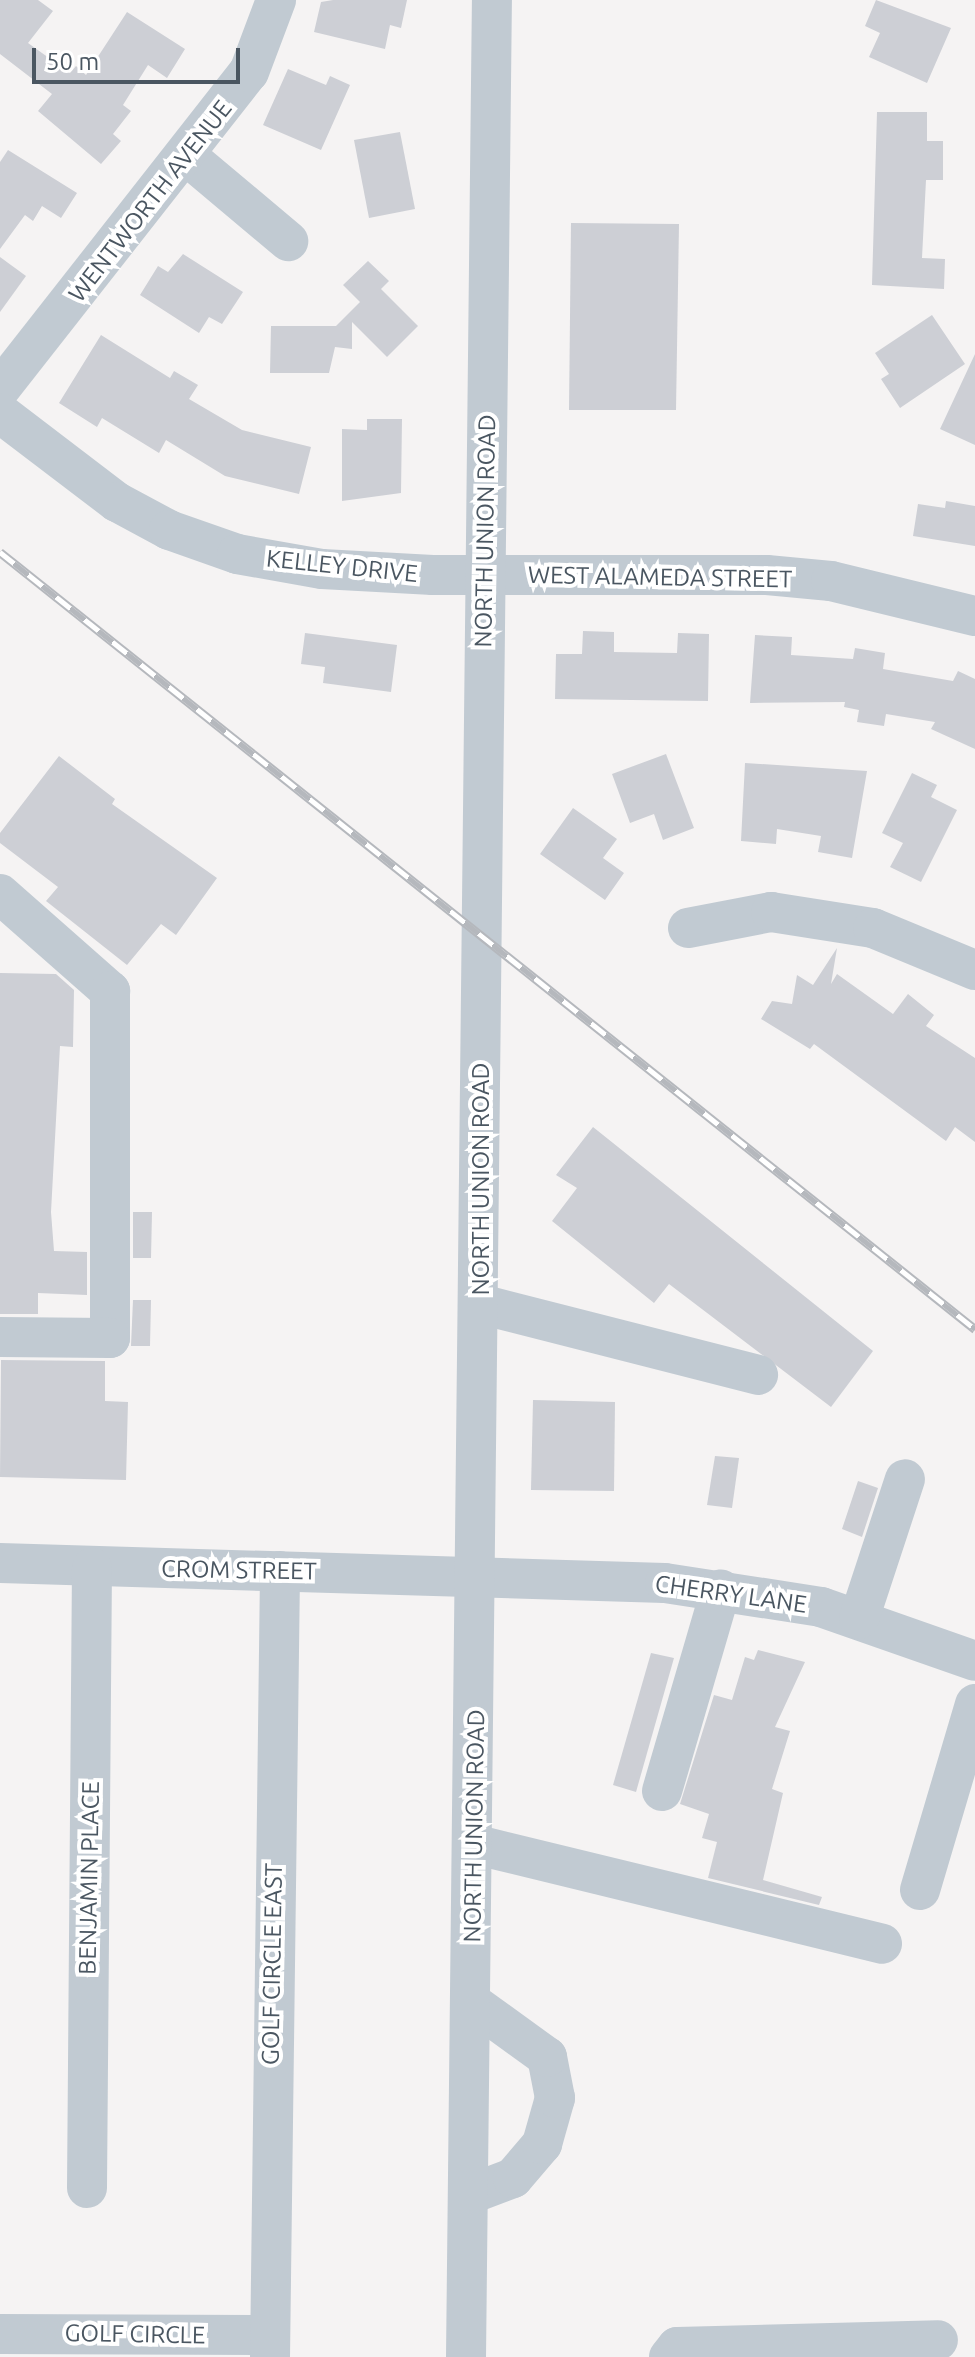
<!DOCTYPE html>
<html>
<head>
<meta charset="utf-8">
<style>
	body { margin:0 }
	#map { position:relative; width:975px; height:2357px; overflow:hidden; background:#f5f3f3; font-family:Ubuntu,sans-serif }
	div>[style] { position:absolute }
	.building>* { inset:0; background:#cdcfd5 }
	.minor>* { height:40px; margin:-20px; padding:0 20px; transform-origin:20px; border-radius:20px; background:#c1cad2 }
	.rail>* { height:9px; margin-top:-4.5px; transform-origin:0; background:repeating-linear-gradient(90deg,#fff 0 18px,#b5b8bd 0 36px); box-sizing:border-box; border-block:2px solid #b5b8bd }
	span { translate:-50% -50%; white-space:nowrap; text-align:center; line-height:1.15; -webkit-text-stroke:8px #fff; paint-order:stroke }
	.street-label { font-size:24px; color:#4a5661 }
	.scale { position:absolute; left:32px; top:48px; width:208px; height:36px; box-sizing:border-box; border:4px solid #4a5661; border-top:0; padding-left:10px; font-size:24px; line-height:28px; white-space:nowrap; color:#4a5661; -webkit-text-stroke:6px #fff; paint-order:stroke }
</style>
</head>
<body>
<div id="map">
	<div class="building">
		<div style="clip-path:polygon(0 0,38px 0,53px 11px,28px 43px,70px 73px,76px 66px,86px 75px,127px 12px,185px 49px,167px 78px,148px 65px,123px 105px,131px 111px,113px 134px,121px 141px,101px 164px,38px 111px,52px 94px,0 54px)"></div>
		<div style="clip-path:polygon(333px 0,407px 0,401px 28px,390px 25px,385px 49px,314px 32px,321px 2px)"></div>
		<div style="clip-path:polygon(876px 0,951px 28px,927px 83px,869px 57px,880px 33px,865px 26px)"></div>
		<div style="clip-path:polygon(288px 69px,326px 85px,330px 76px,350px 85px,321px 150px,263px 125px)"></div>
		<div style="clip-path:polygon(877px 112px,927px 112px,927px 141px,943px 141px,943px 180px,926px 180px,922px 258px,945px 259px,944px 289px,872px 285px)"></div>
		<div style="clip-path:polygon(400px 132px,415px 209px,369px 218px,354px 140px)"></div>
		<div style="clip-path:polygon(8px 150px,77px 193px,61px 218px,42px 206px,33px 221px,25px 215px,0 249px,0 162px)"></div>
		<div style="clip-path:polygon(571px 223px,679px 224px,676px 410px,569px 410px)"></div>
		<div style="clip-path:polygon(183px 254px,243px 292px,222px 324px,209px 317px,199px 333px,140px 295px,158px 266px,168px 272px)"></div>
		<div style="clip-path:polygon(0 257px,26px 276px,0 312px)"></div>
		<div style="clip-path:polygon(368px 261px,389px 281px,381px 289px,418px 326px,387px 357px,352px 322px,352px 349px,335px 347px,329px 373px,270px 373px,271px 326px,336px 326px,360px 302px,343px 285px)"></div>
		<div style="clip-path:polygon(932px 315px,965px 364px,900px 408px,881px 379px,889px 374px,875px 353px)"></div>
		<div style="clip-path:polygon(101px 335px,170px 378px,174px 371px,198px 385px,189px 399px,242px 430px,311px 447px,299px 494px,225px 476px,166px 440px,159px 453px,102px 418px,97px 427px,59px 403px)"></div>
		<div style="clip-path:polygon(975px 354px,975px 445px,940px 429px)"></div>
		<div style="clip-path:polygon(367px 419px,402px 419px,401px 493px,342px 501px,342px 429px,367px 430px)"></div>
		<div style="clip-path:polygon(946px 501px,975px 506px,975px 546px,913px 536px,918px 504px,945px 508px)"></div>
		<div style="clip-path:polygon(583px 631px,614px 632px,614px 652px,677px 653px,678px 633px,709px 634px,708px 701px,555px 699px,556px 654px,582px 654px)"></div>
		<div style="clip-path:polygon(305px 633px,397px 645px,391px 692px,323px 683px,325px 667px,301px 664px)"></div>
		<div style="clip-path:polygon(755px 635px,792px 637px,791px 655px,853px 659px,855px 648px,885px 653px,883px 669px,953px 681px,958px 671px,975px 679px,975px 749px,931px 729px,935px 722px,886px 714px,884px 726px,857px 722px,859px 710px,844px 707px,845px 702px,750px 703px)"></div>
		<div style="clip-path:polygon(666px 754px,694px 828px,663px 840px,654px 814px,630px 823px,612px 774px)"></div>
		<div style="clip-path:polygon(59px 756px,115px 799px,112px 804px,217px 878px,176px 935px,161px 924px,127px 965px,46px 901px,58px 887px,0 843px,0 833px)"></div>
		<div style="clip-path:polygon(745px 763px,867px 771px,852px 858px,818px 852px,821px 836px,777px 829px,776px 844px,741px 841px)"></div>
		<div style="clip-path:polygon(912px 773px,937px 785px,931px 797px,957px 810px,921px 882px,890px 867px,903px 843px,882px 833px)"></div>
		<div style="clip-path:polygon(573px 808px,617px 839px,603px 858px,624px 873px,605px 900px,540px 854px)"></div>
		<div style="clip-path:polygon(837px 948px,831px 984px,837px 974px,893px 1014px,908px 994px,934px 1015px,926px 1026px,975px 1058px,975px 1142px,955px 1127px,946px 1141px,814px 1044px,810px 1049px,761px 1019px,772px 1001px,792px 1004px,797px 975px,813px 985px)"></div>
		<div style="clip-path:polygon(0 973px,56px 974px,74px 990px,73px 1047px,60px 1046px,51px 1212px,54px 1251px,87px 1252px,87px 1295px,38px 1293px,38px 1314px,0 1314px)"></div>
		<div style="clip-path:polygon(593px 1127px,873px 1351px,831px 1407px,669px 1284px,654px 1303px,552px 1221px,577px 1188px,556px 1175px)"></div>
		<div style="clip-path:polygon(133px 1212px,152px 1212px,151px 1258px,133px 1258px)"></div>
		<div style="clip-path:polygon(133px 1300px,151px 1300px,150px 1346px,131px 1346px)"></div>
		<div style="clip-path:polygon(1px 1360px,105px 1361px,105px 1401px,128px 1402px,126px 1480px,0 1477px)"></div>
		<div style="clip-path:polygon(533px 1400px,615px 1402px,614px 1491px,531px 1490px)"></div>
		<div style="clip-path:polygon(715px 1456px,739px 1458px,732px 1508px,707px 1505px)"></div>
		<div style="clip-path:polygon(858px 1481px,878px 1488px,862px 1537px,842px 1529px)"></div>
		<div style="clip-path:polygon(758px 1650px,805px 1662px,775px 1727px,790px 1731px,772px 1789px,783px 1793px,763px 1880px,822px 1897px,819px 1905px,708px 1878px,717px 1842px,702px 1838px,709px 1814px,680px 1804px,714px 1695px,732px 1700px,745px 1657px,754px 1660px)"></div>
		<div style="clip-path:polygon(651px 1653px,674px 1658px,636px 1792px,613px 1785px)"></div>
	</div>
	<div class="minor">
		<div style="left:188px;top:157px;width:131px;rotate:40deg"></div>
		<div style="left:0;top:389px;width:403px;rotate:-51.9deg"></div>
		<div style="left:249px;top:72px;width:77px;rotate:-69.4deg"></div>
		<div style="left:0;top:413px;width:147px;rotate:37.3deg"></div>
		<div style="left:117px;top:502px;width:59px;rotate:28.3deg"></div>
		<div style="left:169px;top:530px;width:72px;rotate:19.4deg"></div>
		<div style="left:237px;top:554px;width:86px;rotate:10deg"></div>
		<div style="left:322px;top:569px;width:111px;rotate:3.1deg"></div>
		<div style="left:433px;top:575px;width:334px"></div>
		<div style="left:767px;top:575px;width:64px;rotate:5.4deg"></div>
		<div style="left:831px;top:581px;width:148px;rotate:13.7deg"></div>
		<div style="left:0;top:894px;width:147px;rotate:41.4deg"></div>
		<div style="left:110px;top:991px;width:347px;rotate:90deg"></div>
		<div style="left:110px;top:1338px;width:110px;rotate:-179.5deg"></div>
		<div style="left:688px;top:928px;width:85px;rotate:-10.9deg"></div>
		<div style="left:771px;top:912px;width:103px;rotate:8.9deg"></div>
		<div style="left:873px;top:928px;width:110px;rotate:22.4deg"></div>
		<div style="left:480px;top:1304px;width:287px;rotate:14.3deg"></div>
		<div style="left:0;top:1563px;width:665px;rotate:1.72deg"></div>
		<div style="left:665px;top:1583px;width:158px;rotate:8.7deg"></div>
		<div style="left:821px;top:1607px;width:163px;rotate:19.3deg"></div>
		<div style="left:859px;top:1619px;width:147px;rotate:-71.8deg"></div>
		<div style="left:662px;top:1791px;width:210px;rotate:-73.7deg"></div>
		<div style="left:473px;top:1844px;width:421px;rotate:13.7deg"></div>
		<div style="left:920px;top:1890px;width:194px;rotate:-73.5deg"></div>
		<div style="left:87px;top:2188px;width:620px;rotate:-89.54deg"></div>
		<div style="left:468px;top:2195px;width:48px;rotate:-20.7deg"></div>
		<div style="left:513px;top:2178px;width:45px;rotate:-49.5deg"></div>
		<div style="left:542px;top:2144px;width:48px;rotate:-74.2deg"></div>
		<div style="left:555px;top:2098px;width:42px;rotate:-101deg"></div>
		<div style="left:547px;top:2057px;width:94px;rotate:-144.1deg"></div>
		<div style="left:0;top:2334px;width:270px;rotate:0.2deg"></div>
		<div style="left:270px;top:2357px;width:786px;rotate:-89.27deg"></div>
		<div style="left:466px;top:2357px;width:2357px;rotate:-89.37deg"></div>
		<div style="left:669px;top:2357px;width:13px;rotate:-51deg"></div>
		<div style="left:677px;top:2347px;width:261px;rotate:-1.5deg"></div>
	</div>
	<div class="rail">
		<div style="left:0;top:552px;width:1247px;rotate:38.55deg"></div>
	</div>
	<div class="street-label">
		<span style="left:150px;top:201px;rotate:-52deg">WENTWORTH AVENUE</span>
		<span style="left:485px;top:531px;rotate:-89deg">NORTH UNION ROAD</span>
		<span style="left:342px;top:566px;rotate:6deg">KELLEY DRIVE</span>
		<span style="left:660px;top:577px;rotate:1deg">WEST ALAMEDA STREET</span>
		<span style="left:481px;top:1179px;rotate:-90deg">NORTH UNION ROAD</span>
		<span style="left:239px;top:1570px;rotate:1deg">CROM STREET</span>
		<span style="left:731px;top:1594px;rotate:8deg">CHERRY LANE</span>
		<span style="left:474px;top:1826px;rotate:-89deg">NORTH UNION ROAD</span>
		<span style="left:89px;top:1878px;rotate:-89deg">BENJAMIN PLACE</span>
		<span style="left:272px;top:1964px;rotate:-89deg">GOLF CIRCLE EAST</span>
		<span style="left:135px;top:2334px;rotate:1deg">GOLF CIRCLE</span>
	</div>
	<div class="scale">50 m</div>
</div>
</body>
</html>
